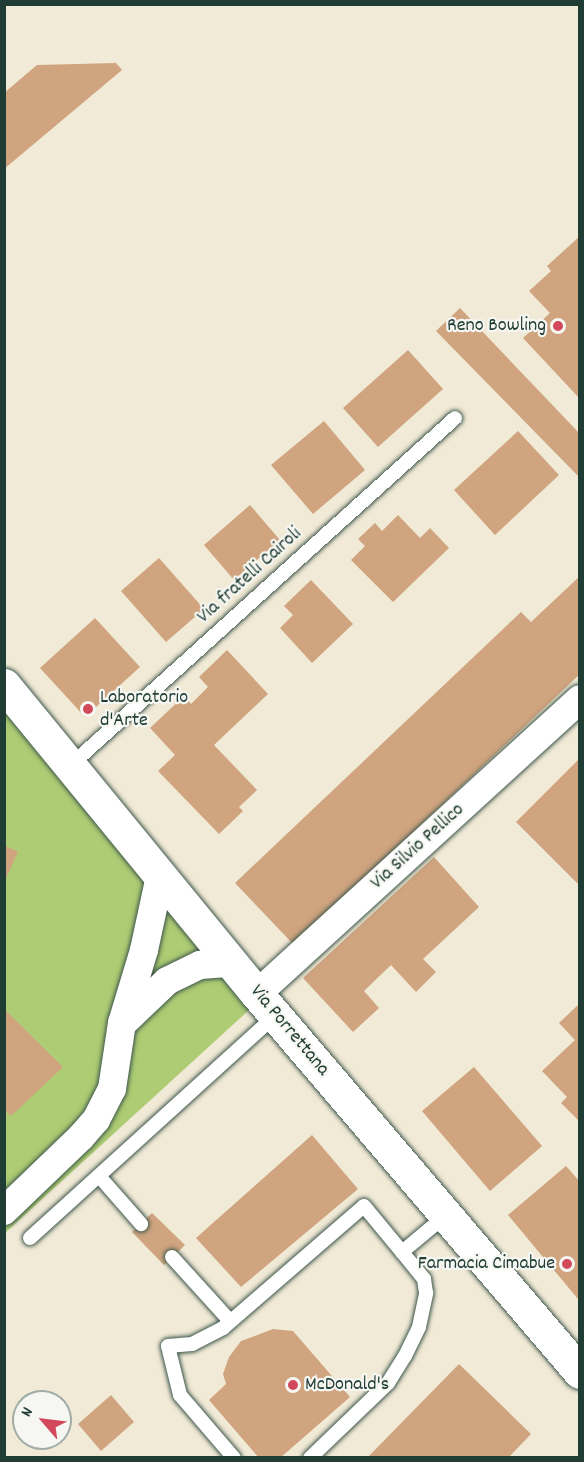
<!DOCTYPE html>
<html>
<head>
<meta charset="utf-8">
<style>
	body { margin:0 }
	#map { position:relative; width:584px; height:1462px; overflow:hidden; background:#f1ead6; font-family:Dekko,sans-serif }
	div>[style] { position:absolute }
	.green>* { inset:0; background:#adcc73 }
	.building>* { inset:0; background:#cfa47f }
	.roads { filter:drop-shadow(0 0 2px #3e574c) drop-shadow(0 0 2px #3e574c) }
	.lane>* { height:14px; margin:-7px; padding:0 7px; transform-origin:7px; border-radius:7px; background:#fff }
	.street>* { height:28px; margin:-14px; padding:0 14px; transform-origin:14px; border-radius:14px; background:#fff }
	.primary>* { height:33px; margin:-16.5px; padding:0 16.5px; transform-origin:16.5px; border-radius:16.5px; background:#fff }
	.dots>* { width:16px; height:16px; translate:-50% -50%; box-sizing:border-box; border:3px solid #f6f6f2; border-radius:50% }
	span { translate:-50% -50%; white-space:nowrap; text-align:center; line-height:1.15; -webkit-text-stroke:4.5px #f6f6f2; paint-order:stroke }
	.poi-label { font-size:20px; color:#1f3d34 }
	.right { translate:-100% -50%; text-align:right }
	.left { translate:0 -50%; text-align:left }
	.street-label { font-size:20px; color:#1f3d34 }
	.frame { position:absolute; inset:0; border:6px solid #1f3d34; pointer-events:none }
	.north { position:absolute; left:12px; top:1390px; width:60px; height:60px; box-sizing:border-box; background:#f6f6f2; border:2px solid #a0aca6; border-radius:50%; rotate:298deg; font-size:16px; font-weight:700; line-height:24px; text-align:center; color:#1f3d34 }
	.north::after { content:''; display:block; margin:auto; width:21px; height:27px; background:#d1495b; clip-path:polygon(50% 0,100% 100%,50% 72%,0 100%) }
</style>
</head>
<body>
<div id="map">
	<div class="green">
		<div style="clip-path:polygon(5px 704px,138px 863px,249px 1010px,5px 1233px)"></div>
	</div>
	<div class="building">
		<div style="clip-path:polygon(116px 63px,122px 70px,4px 169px,4px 93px,37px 65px)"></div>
		<div style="clip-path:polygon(580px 236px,580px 399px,523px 338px,550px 313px,529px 291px,551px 271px,547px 266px)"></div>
		<div style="clip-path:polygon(460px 308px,580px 434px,580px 478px,436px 331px)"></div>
		<div style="clip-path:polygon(408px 350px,443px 389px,378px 447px,343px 408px)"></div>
		<div style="clip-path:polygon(324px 421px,365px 470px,313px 514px,271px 465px)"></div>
		<div style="clip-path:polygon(518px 431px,559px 475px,495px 535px,454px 490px)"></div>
		<div style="clip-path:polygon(250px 505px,280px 540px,234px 580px,204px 545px)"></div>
		<div style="clip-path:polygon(398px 515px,420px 538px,430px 528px,449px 548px,393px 602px,351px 560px,365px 546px,358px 539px,375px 523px,382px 531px)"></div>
		<div style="clip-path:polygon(159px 558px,204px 609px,166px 642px,121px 591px)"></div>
		<div style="clip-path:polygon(580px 576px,580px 674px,294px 945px,235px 883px,521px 612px,531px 622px)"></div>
		<div style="clip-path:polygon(311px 580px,353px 624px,312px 663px,280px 628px,293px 615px,284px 606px)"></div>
		<div style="clip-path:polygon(95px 618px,140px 667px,85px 717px,40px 668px)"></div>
		<div style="clip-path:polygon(227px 650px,268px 694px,214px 745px,257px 790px,239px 807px,243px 811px,219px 834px,158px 771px,175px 755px,150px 728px,184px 696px,191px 704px,208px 687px,199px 677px)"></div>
		<div style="clip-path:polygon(580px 758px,580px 886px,516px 822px)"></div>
		<div style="clip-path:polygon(4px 845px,18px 852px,4px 883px)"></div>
		<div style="clip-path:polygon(434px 857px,479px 907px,423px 959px,436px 972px,416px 992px,391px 965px,364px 991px,379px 1008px,353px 1032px,303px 978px)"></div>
		<div style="clip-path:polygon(578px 1005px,580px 1006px,580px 1122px,561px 1103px,567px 1097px,542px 1071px,575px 1040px,559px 1023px)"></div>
		<div style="clip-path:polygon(4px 1009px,63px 1067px,11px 1116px,4px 1110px)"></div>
		<div style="clip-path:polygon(474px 1067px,542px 1146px,490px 1191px,422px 1111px)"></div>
		<div style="clip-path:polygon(312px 1135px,358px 1189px,241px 1287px,196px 1238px)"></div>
		<div style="clip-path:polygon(566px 1166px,580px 1182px,578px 1299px,508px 1215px)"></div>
		<div style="clip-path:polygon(152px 1213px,185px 1245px,164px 1265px,132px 1232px)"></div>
		<div style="clip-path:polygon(273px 1329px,293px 1331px,350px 1397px,280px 1458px,259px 1458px,209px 1400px,226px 1384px,223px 1374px,229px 1357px,241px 1341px)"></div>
		<div style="clip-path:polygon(459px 1364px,531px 1434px,508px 1458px,367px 1458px)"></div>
		<div style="clip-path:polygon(111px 1395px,134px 1422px,101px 1451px,78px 1424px)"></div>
	</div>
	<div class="roads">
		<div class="lane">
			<div style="left:72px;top:764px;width:516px;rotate:-42.09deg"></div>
			<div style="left:99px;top:1176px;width:64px;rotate:48.8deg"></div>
			<div style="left:30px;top:1238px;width:331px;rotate:-42.2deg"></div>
			<div style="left:172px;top:1257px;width:86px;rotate:47.8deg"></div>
			<div style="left:234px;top:1458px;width:83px;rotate:-130.6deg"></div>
			<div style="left:180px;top:1395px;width:50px;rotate:-103.8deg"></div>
			<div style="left:168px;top:1346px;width:24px;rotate:-5deg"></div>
			<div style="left:192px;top:1344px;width:35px;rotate:-27deg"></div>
			<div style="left:223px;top:1328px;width:186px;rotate:-40.9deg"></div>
			<div style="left:364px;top:1206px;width:60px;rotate:50.4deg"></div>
			<div style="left:310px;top:1458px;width:108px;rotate:-43.9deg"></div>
			<div style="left:388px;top:1383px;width:32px;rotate:-58deg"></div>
			<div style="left:405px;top:1356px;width:32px;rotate:-64deg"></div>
			<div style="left:419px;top:1327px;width:35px;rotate:-78deg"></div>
			<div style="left:426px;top:1293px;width:14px;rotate:-98deg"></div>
			<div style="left:424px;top:1279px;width:35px;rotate:-129deg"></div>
			<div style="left:402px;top:1252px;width:56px;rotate:-39.9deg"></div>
		</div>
		<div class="street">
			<div style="left:257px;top:994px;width:437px;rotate:-42.4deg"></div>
			<div style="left:124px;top:1022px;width:59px;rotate:-43.6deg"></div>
			<div style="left:167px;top:981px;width:37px;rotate:-26deg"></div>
			<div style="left:200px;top:965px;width:31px;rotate:-4deg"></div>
			<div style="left:4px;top:1211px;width:107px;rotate:-43.9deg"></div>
			<div style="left:81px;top:1137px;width:23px;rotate:-49deg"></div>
			<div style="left:96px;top:1120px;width:35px;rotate:-63deg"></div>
			<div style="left:112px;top:1089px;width:67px;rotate:-81.4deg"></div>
			<div style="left:122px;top:1023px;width:76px;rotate:-73.2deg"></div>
			<div style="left:144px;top:950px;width:76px;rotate:-77.8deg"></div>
		</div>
		<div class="primary">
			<div style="left:4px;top:685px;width:399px;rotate:50.7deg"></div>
			<div style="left:257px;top:994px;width:497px;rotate:49.5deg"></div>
		</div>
	</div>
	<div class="dots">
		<div style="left:558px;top:326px;background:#d1495b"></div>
		<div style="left:88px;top:709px;background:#d1495b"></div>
		<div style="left:567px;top:1264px;background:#d1495b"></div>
		<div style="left:293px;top:1385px;background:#d1495b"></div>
	</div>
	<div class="poi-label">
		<span class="right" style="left:546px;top:326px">Reno Bowling</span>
		<span class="left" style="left:100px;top:710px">Laboratorio<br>d'Arte</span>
		<span class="right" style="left:555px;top:1264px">Farmacia Cimabue</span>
		<span class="left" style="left:305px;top:1385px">McDonald's</span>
	</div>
	<div class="street-label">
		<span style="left:250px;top:576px;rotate:-42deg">Via fratelli Cairoli</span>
		<span style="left:418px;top:847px;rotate:-42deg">Via Silvio Pellico</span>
		<span style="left:289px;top:1031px;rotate:50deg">Via Porrettana</span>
	</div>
	<div class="frame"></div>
	<div class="north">N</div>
</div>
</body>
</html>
